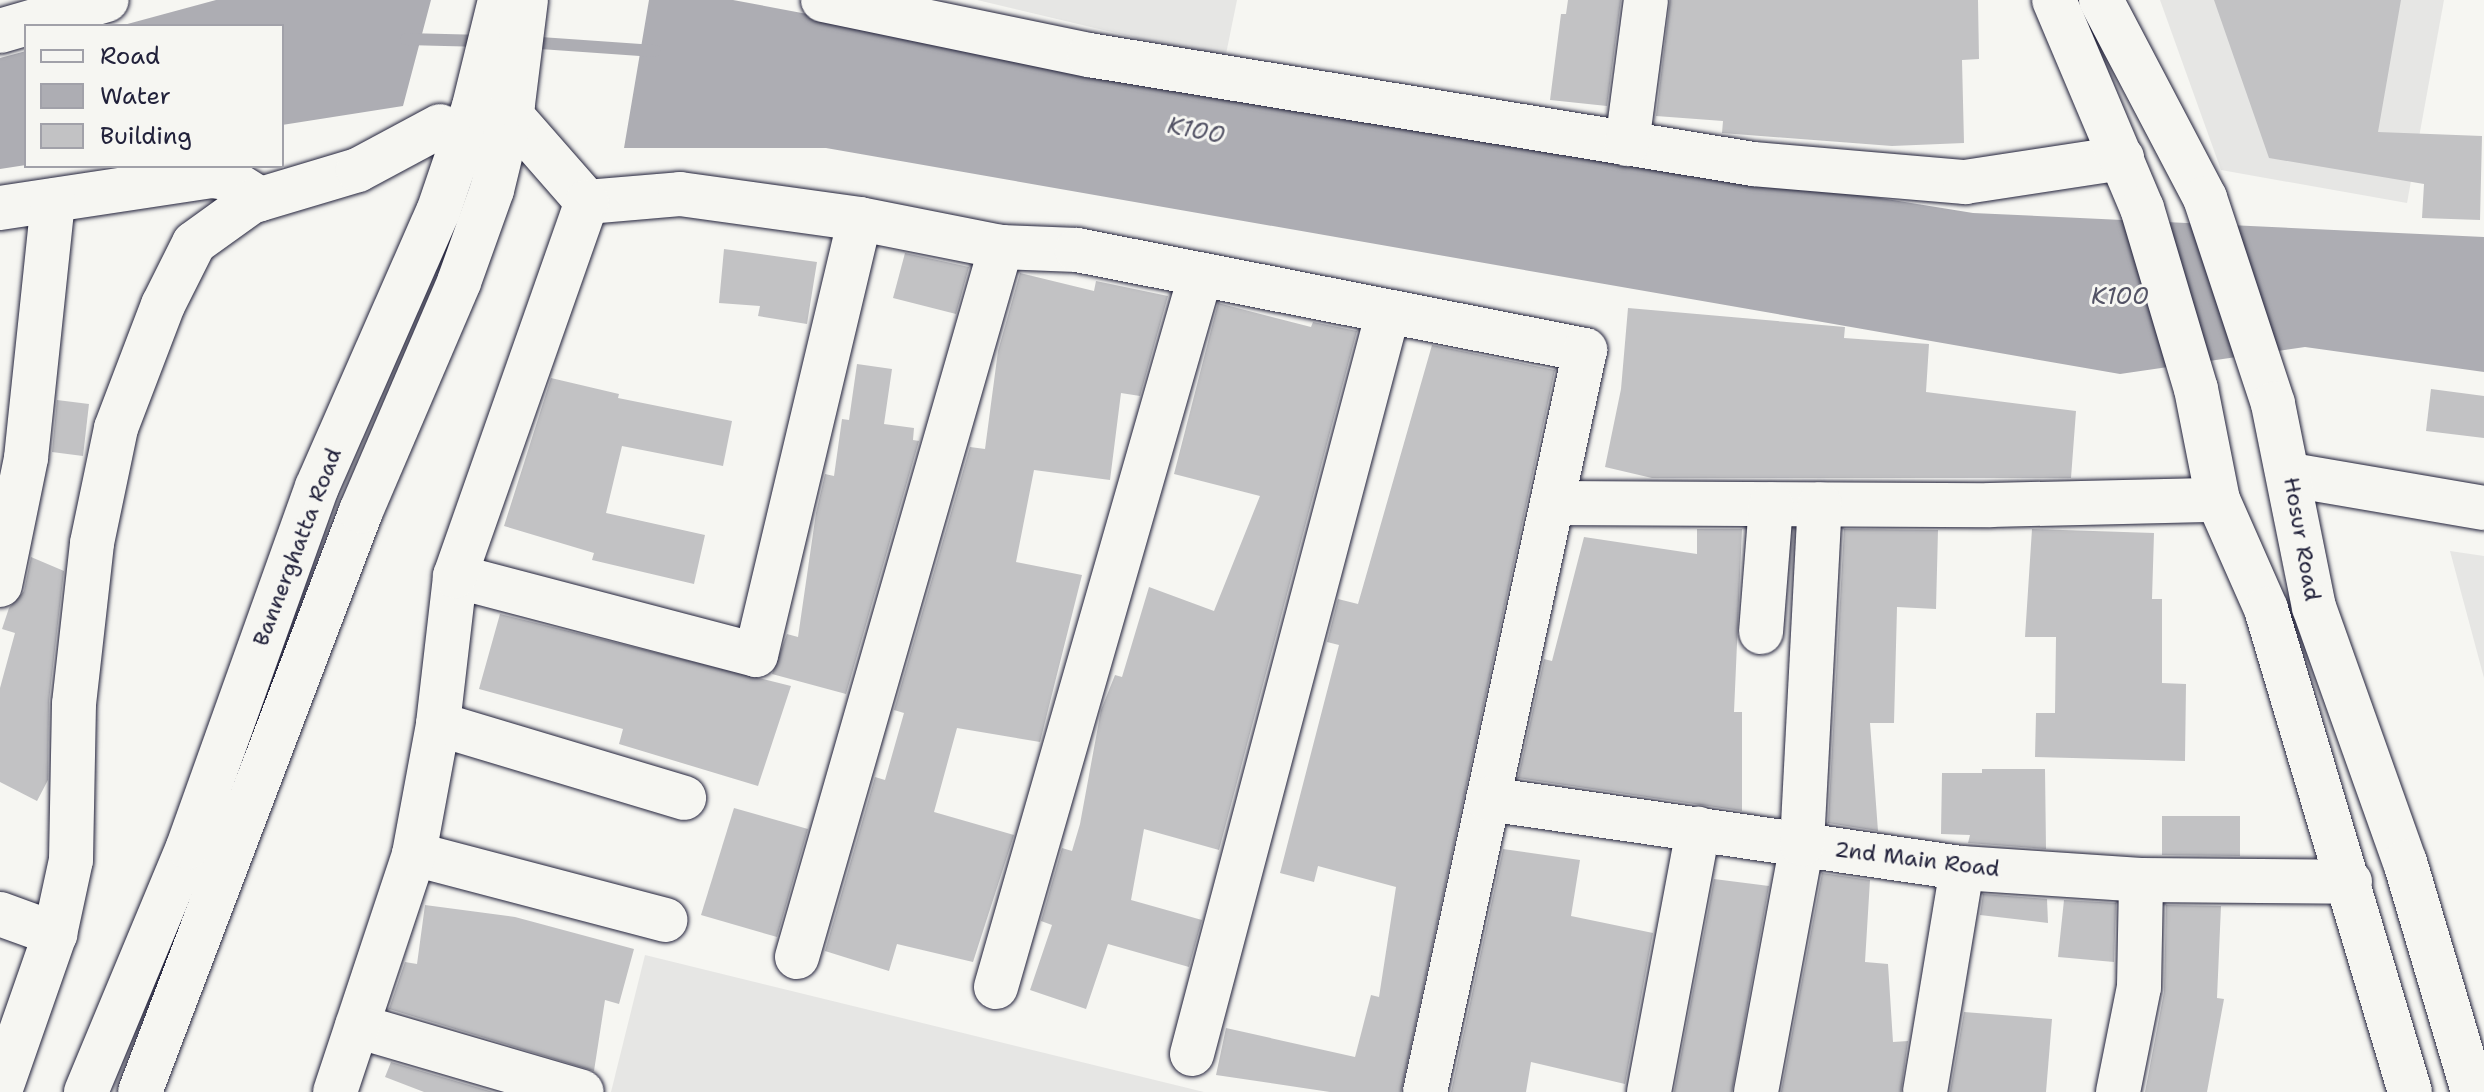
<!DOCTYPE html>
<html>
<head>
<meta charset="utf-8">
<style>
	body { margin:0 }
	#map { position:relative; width:2484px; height:1092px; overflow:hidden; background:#f6f6f2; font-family:"Shantell Sans",sans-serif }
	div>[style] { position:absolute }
	.built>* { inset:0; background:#e6e6e4 }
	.water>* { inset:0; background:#adadb3 }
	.stream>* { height:12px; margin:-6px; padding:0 6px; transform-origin:6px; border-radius:6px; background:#adadb3 }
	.building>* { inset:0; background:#c2c2c4 }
	.roads { filter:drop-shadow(0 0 2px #22223b) drop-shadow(0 0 2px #22223b) }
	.minor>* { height:44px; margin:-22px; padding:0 22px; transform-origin:22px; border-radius:22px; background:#f6f6f2 }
	.major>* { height:44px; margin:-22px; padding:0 22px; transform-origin:22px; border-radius:22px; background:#f6f6f2 }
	span { translate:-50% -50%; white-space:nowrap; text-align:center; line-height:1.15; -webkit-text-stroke:6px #f6f6f2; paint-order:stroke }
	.street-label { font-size:22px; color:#22223b }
	.water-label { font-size:24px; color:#535365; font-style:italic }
	.legend { position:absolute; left:24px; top:24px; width:260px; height:144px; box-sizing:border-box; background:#f6f6f2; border:2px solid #a1a1a9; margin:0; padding:10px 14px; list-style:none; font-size:24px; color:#22223b }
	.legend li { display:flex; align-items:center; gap:16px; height:40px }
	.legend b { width:40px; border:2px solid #a1a1a9 }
</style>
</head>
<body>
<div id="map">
	<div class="built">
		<div style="clip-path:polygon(977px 0,1237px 0,1225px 59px)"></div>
		<div style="clip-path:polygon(2160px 0,2444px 0,2407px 203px,2221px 170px)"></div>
		<div style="clip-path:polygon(2450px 551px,2484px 556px,2484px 678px)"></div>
		<div style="clip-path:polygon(645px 955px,1204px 1092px,611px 1092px)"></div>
	</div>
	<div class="water">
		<div style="clip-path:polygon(216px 0,431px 0,403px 106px,282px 125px,282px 26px,120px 26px)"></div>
		<div style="clip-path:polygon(649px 0,733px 0,1206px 89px,1973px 213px,2484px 237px,2484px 372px,2305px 347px,2120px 374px,826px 148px,624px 148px)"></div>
		<div style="clip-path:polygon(26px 51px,26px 165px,0 169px,0 58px)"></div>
	</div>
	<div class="stream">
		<div style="left:406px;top:39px;width:78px;rotate:1.5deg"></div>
		<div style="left:526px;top:42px;width:129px;rotate:4deg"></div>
	</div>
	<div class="building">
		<div style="clip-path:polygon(1568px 0,1621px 0,1607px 106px,1550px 100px,1561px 14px,1566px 14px)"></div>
		<div style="clip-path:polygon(1670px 0,1978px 0,1979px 59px,1962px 60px,1964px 143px,1892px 146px,1722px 133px,1723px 121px,1656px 116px)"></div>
		<div style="clip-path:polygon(2214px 0,2401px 0,2378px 132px,2482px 136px,2480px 220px,2422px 218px,2424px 184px,2269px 158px)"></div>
		<div style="clip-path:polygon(724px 249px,817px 262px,807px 324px,758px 316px,760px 306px,719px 303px)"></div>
		<div style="clip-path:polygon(905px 253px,969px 267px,956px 314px,893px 298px)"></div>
		<div style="clip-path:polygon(1020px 273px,1094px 291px,1096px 281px,1168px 296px,1140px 396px,1121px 393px,1110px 480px,1034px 470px,1016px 562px,1082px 575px,1040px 742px,957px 728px,934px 812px,1014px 835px,973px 962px,897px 944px,889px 971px,825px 951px,875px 777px,885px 780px,904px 713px,894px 710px,970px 447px,985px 449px,998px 351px)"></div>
		<div style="clip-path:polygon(1218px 303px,1311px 327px,1313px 322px,1357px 331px,1219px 850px,1144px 829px,1131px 900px,1202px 920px,1189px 967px,1108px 944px,1086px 1009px,1030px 990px,1052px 925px,1041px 921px,1062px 848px,1072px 851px,1080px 824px,1101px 710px,1115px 675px,1122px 677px,1149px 587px,1214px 611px,1260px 496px,1174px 474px)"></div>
		<div style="clip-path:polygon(1628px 308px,1845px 327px,1844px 338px,1929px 344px,1926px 392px,2076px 411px,2071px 478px,1652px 478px,1605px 467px,1621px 389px)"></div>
		<div style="clip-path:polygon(1432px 345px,1555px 370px,1401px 1092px,1330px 1092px,1216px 1075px,1226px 1028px,1355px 1057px,1371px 995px,1379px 997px,1396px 887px,1318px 866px,1314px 882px,1280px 873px,1339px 645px,1327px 642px,1338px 599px,1358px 604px)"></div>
		<div style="clip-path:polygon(857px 364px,892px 369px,884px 424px,914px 428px,913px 440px,919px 441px,846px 694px,772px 674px,787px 634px,798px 637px,816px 513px,825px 474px,834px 476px,842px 419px,849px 420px)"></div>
		<div style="clip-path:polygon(551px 378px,619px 394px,618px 398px,732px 421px,723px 466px,622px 446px,606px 513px,705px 535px,694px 584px,592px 560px,594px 553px,504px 526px)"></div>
		<div style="clip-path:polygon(2431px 389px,2484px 396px,2484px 438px,2426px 431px)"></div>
		<div style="clip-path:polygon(57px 400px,89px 404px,83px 456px,52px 452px)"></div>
		<div style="clip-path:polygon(1697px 529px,1742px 529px,1734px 712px,1742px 712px,1742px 811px,1518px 778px,1544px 659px,1552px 661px,1584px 537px,1697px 554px)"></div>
		<div style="clip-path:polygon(1844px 529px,1938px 530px,1936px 609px,1897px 607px,1894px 723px,1870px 723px,1878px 831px,1828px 823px)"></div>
		<div style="clip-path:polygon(2032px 529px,2154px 533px,2152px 599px,2162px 599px,2162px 683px,2186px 684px,2185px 761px,2035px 757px,2036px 713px,2055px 713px,2056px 637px,2025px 637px)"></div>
		<div style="clip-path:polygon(31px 557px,64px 571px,49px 701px,48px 780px,37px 801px,0 782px,0 688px,15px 633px,2px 629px,9px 608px,24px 591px)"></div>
		<div style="clip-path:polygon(500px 614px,791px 686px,758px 786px,619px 744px,623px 729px,479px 689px)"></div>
		<div style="clip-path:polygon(1982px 769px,2045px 769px,2046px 849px,1968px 843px,1970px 835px,1941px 834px,1942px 773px,1982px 773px)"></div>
		<div style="clip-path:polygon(734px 808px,808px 829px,777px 937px,701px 915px)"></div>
		<div style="clip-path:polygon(2162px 816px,2240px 816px,2240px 856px,2162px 855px)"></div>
		<div style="clip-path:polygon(1503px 849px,1580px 860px,1571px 916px,1653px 933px,1625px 1084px,1531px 1062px,1526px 1092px,1451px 1092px)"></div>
		<div style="clip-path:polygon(1822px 873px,1870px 880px,1865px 962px,1888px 964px,1893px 1042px,1908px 1041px,1901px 1092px,1781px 1092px)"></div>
		<div style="clip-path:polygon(1714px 879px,1769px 886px,1732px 1092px,1674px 1092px)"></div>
		<div style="clip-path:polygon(1983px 894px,2047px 899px,2048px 923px,1980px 915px)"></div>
		<div style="clip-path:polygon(2064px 900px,2116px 903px,2114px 962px,2058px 957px)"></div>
		<div style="clip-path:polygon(425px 905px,515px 917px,634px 949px,619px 1004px,605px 1000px,594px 1071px,389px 1009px,405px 962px,417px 964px)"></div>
		<div style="clip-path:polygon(2166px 905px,2221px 906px,2217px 998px,2224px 999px,2207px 1092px,2145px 1092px,2164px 992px)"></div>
		<div style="clip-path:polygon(1964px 1012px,2052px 1019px,2046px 1092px,1950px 1092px)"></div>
		<div style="clip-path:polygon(391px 1062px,493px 1092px,424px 1092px,385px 1077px)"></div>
	</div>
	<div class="roads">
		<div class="minor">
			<div style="left:823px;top:0;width:272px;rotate:11.7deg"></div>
			<div style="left:1089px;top:55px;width:673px;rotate:9.32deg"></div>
			<div style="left:1753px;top:164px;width:213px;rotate:4.9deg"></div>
			<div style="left:1965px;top:182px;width:159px;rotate:-8.7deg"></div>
			<div style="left:0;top:31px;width:111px;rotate:-16.2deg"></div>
			<div style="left:510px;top:114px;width:117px;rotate:48.8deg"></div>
			<div style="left:1627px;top:144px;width:145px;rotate:-82.5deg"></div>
			<div style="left:587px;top:202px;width:93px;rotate:-4.9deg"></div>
			<div style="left:680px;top:194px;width:182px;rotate:7.9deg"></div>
			<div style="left:860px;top:219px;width:144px;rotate:11.2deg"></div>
			<div style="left:1001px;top:247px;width:76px;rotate:2.3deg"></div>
			<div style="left:1077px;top:250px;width:518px;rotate:11.14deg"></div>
			<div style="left:1585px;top:350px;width:759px;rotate:102.17deg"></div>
			<div style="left:0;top:208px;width:214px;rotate:-8.6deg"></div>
			<div style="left:212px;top:176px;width:14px;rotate:8deg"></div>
			<div style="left:226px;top:178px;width:40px;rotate:32deg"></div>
			<div style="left:2291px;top:475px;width:196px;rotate:9.7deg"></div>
			<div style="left:1552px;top:503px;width:438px;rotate:0.3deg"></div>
			<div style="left:1990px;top:505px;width:228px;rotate:-1.3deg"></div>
			<div style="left:455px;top:576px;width:311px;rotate:14.7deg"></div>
			<div style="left:756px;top:655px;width:448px;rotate:-76.6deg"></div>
			<div style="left:0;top:585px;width:130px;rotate:-78.4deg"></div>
			<div style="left:26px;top:458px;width:259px;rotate:-84deg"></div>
			<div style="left:1761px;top:632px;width:128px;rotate:-85.5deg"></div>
			<div style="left:438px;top:724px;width:257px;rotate:16.7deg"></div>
			<div style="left:1488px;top:799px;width:479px;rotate:8.3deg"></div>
			<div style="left:1962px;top:868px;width:179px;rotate:3.8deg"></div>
			<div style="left:2141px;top:880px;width:209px;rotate:0.5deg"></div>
			<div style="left:414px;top:854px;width:260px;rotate:14.7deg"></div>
			<div style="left:0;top:914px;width:59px;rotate:20deg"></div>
			<div style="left:797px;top:957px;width:739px;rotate:-73.97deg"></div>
			<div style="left:996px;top:987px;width:739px;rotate:-73.97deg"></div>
			<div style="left:357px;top:1026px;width:234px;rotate:16.3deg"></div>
			<div style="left:1192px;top:1054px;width:767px;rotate:-75.2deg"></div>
			<div style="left:0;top:1091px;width:166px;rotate:-70.7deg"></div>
			<div style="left:55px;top:934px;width:76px;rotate:-77.8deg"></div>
			<div style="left:71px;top:860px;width:156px;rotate:-88.9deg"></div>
			<div style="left:74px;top:704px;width:162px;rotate:-83.6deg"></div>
			<div style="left:92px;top:543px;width:117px;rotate:-78.2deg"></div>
			<div style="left:116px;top:428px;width:132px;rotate:-69.1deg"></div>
			<div style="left:163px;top:305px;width:69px;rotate:-63.4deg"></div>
			<div style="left:194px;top:243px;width:70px;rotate:-35.7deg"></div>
			<div style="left:251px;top:202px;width:112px;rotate:-16.7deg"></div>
			<div style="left:358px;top:170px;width:93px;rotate:-28.2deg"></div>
			<div style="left:335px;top:1092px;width:251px;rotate:-71.6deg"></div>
			<div style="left:414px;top:854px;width:132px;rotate:-79.5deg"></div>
			<div style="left:438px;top:724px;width:149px;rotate:-83.4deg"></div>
			<div style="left:455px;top:576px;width:397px;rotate:-70.6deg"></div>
			<div style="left:1649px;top:1092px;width:268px;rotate:-79.4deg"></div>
			<div style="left:1756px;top:1092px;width:252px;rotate:-79.5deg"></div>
			<div style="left:1802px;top:844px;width:340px;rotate:-87deg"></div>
			<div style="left:1925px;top:1092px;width:227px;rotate:-80.6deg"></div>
			<div style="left:2118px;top:1092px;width:107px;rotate:-78.7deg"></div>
			<div style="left:2139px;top:987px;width:107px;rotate:-88.9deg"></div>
		</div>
		<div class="major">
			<div style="left:2054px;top:0;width:226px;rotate:67.1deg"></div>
			<div style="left:2142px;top:208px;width:189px;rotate:73.4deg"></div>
			<div style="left:2196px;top:389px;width:113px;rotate:78.8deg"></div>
			<div style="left:2218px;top:500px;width:119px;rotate:66.2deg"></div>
			<div style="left:2266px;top:609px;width:504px;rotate:73.4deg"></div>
			<div style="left:2101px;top:0;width:224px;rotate:62.3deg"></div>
			<div style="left:2205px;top:198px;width:217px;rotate:71.7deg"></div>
			<div style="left:2273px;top:404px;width:207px;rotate:78.6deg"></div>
			<div style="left:2314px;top:607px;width:271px;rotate:70.4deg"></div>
			<div style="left:2405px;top:862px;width:240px;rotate:73.5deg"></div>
			<div style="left:86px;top:1092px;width:265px;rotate:-67.4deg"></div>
			<div style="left:188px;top:847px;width:382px;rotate:-70.3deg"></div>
			<div style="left:317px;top:487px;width:300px;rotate:-66.3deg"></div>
			<div style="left:438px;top:212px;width:112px;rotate:-71.2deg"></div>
			<div style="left:474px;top:106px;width:109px;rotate:-76.2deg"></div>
			<div style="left:140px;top:1092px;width:622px;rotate:-69.17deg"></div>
			<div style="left:361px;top:511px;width:249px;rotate:-66.8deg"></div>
			<div style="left:459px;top:282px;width:98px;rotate:-70.3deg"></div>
			<div style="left:492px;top:190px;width:89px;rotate:-76.3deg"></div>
			<div style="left:513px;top:104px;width:105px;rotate:-82.9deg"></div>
		</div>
	</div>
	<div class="street-label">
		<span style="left:2302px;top:539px;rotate:80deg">Hosur Road</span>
		<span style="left:297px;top:547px;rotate:-69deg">Bannerghatta Road</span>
		<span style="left:1917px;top:859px;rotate:7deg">2nd Main Road</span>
	</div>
	<div class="water-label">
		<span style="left:1196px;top:131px;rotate:11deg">K100</span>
		<span style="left:2120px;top:297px">K100</span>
	</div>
	<ul class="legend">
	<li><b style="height:10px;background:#f6f6f2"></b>Road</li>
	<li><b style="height:22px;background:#adadb3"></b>Water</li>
	<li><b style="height:22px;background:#c2c2c4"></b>Building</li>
	</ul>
</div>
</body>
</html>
